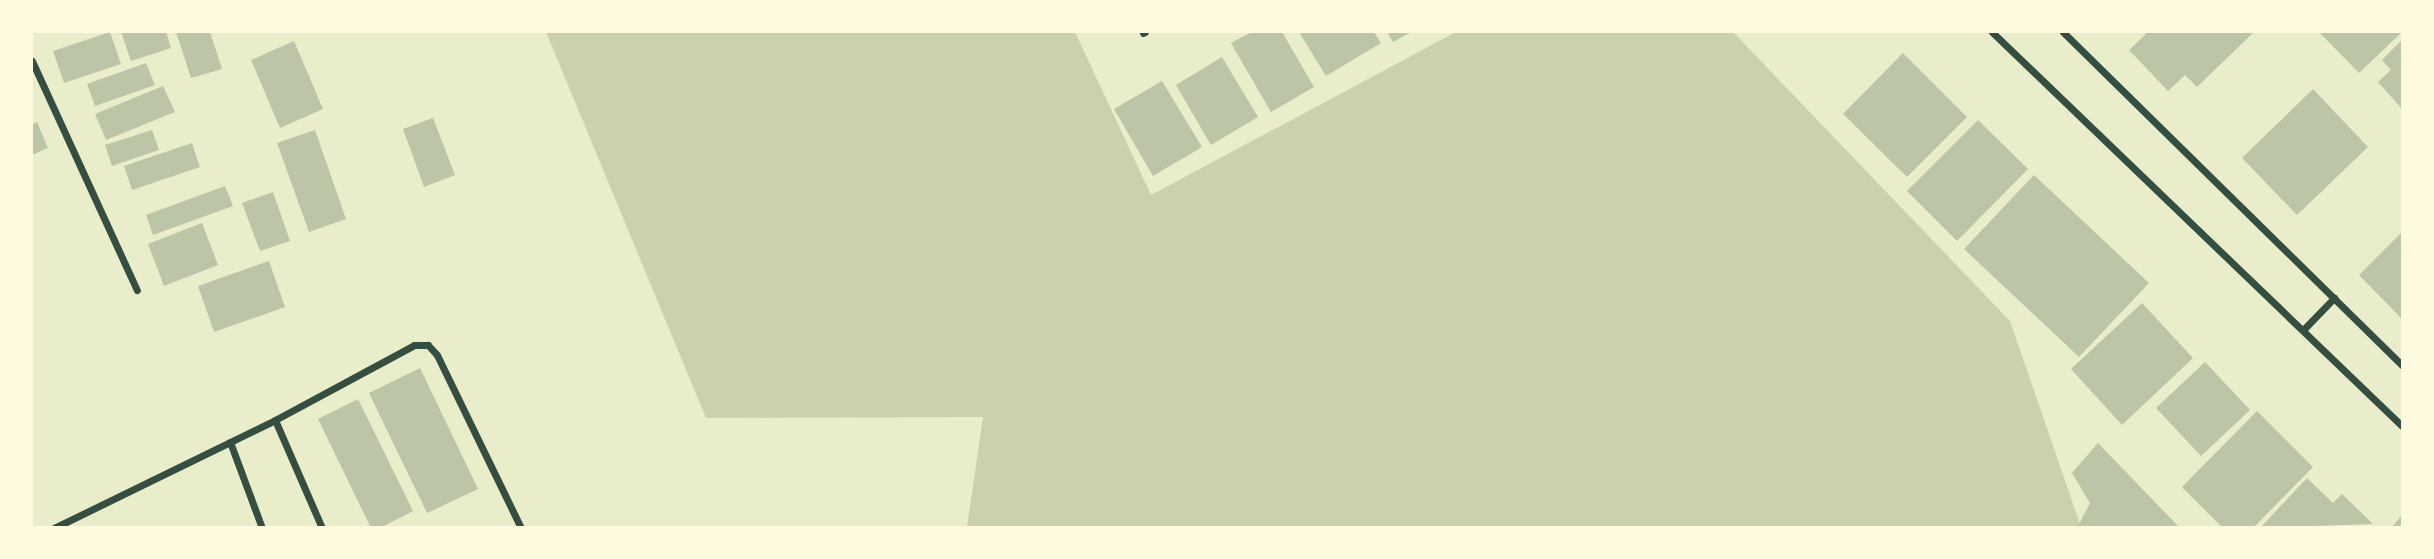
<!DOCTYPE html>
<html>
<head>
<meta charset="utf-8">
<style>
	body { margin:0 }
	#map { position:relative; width:2434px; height:559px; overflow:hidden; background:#e9edc9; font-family:"Titillium Web",sans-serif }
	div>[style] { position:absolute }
	.green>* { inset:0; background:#cad2ad }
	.building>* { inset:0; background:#bcc5a7 }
	.minor>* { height:7px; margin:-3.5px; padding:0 3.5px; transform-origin:3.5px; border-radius:3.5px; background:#344e41 }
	span { translate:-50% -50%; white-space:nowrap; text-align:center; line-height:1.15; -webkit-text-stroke:5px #fefae0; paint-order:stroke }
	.frame { position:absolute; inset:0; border:33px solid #fefae0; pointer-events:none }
</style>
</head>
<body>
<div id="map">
	<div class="green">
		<div style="clip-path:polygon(546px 32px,1075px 32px,1151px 195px,1456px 32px,1733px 32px,2010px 321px,2081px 527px,967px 527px,983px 417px,706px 418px)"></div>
	</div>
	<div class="building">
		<div style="clip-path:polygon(110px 32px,121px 64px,64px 83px,53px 51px)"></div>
		<div style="clip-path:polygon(121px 32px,166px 32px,171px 48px,131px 61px)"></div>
		<div style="clip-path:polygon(176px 32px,210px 32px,222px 69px,191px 78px)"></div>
		<div style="clip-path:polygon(1252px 32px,1282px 32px,1314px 87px,1271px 112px,1231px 43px)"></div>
		<div style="clip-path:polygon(1299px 32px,1374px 32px,1381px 43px,1326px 76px)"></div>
		<div style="clip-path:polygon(1387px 32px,1411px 32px,1393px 42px)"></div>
		<div style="clip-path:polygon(2143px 32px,2254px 32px,2197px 87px,2185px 75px,2168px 91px,2129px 50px,2146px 34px)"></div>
		<div style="clip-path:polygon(2319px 32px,2402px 32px,2359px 73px)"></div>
		<div style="clip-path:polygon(2402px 40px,2402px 109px,2378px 82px,2391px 70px,2382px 60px)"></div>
		<div style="clip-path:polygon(294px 41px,323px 109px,280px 128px,251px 60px)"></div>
		<div style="clip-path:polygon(1903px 53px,1967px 117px,1907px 177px,1843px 114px)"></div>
		<div style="clip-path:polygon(1222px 57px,1258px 117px,1211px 145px,1176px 85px)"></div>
		<div style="clip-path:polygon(146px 63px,155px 85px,95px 106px,87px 84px)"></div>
		<div style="clip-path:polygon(1162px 81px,1202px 147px,1153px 176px,1114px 109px)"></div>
		<div style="clip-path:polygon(163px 86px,175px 112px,106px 140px,95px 114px)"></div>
		<div style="clip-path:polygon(2313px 89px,2368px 147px,2297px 215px,2242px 158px)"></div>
		<div style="clip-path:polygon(433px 118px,455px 175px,424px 187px,403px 129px)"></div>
		<div style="clip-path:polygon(1978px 120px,2028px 169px,1957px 241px,1907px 191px)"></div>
		<div style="clip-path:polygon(37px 122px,48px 148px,32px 155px,32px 125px)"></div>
		<div style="clip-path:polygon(152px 130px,159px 150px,112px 166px,105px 145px)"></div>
		<div style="clip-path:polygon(315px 130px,346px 219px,309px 232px,277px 143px)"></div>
		<div style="clip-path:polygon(192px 143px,200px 167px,132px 190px,124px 166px)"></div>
		<div style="clip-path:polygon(2034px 175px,2149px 283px,2079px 357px,1964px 249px)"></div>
		<div style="clip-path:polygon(225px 186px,233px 206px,153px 235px,146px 215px)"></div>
		<div style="clip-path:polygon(273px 192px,290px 241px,260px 251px,242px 203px)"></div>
		<div style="clip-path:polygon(202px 223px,218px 265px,164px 286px,148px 244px)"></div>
		<div style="clip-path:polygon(2402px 232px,2402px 319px,2359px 275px)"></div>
		<div style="clip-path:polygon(269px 261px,285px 307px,214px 332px,198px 286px)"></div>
		<div style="clip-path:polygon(2142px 303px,2193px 358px,2122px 425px,2071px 369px)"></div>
		<div style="clip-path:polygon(2205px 362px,2250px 410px,2201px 456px,2156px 408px)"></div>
		<div style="clip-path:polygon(420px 368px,478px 489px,427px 513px,369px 393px)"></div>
		<div style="clip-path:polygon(358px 399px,413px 511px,380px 528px,371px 528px,318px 419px)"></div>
		<div style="clip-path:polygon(2257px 411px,2313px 467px,2253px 528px,2223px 528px,2182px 487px)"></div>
		<div style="clip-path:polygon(2098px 443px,2180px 528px,2077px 528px,2090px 503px,2072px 473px)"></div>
		<div style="clip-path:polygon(2307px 478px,2333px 503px,2342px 494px,2373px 524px,2260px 528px)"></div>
		<div style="clip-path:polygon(2402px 515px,2402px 528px,2391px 528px)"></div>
	</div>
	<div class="minor">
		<div style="left:1992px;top:32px;width:569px;rotate:43.86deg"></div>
		<div style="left:2063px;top:32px;width:475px;rotate:44.5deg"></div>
		<div style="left:1143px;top:33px;width:2px;rotate:-27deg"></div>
		<div style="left:32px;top:61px;width:252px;rotate:65.4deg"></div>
		<div style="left:2303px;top:330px;width:45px;rotate:-45.9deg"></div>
		<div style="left:275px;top:420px;width:118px;rotate:66.5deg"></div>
		<div style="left:230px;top:442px;width:92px;rotate:69.6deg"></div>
		<div style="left:54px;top:528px;width:246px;rotate:-26deg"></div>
		<div style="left:275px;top:420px;width:158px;rotate:-28.3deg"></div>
		<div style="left:414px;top:345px;width:14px"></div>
		<div style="left:428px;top:345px;width:13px;rotate:48deg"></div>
		<div style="left:437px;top:355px;width:192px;rotate:64.1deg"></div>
	</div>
	<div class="frame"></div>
</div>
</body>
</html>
